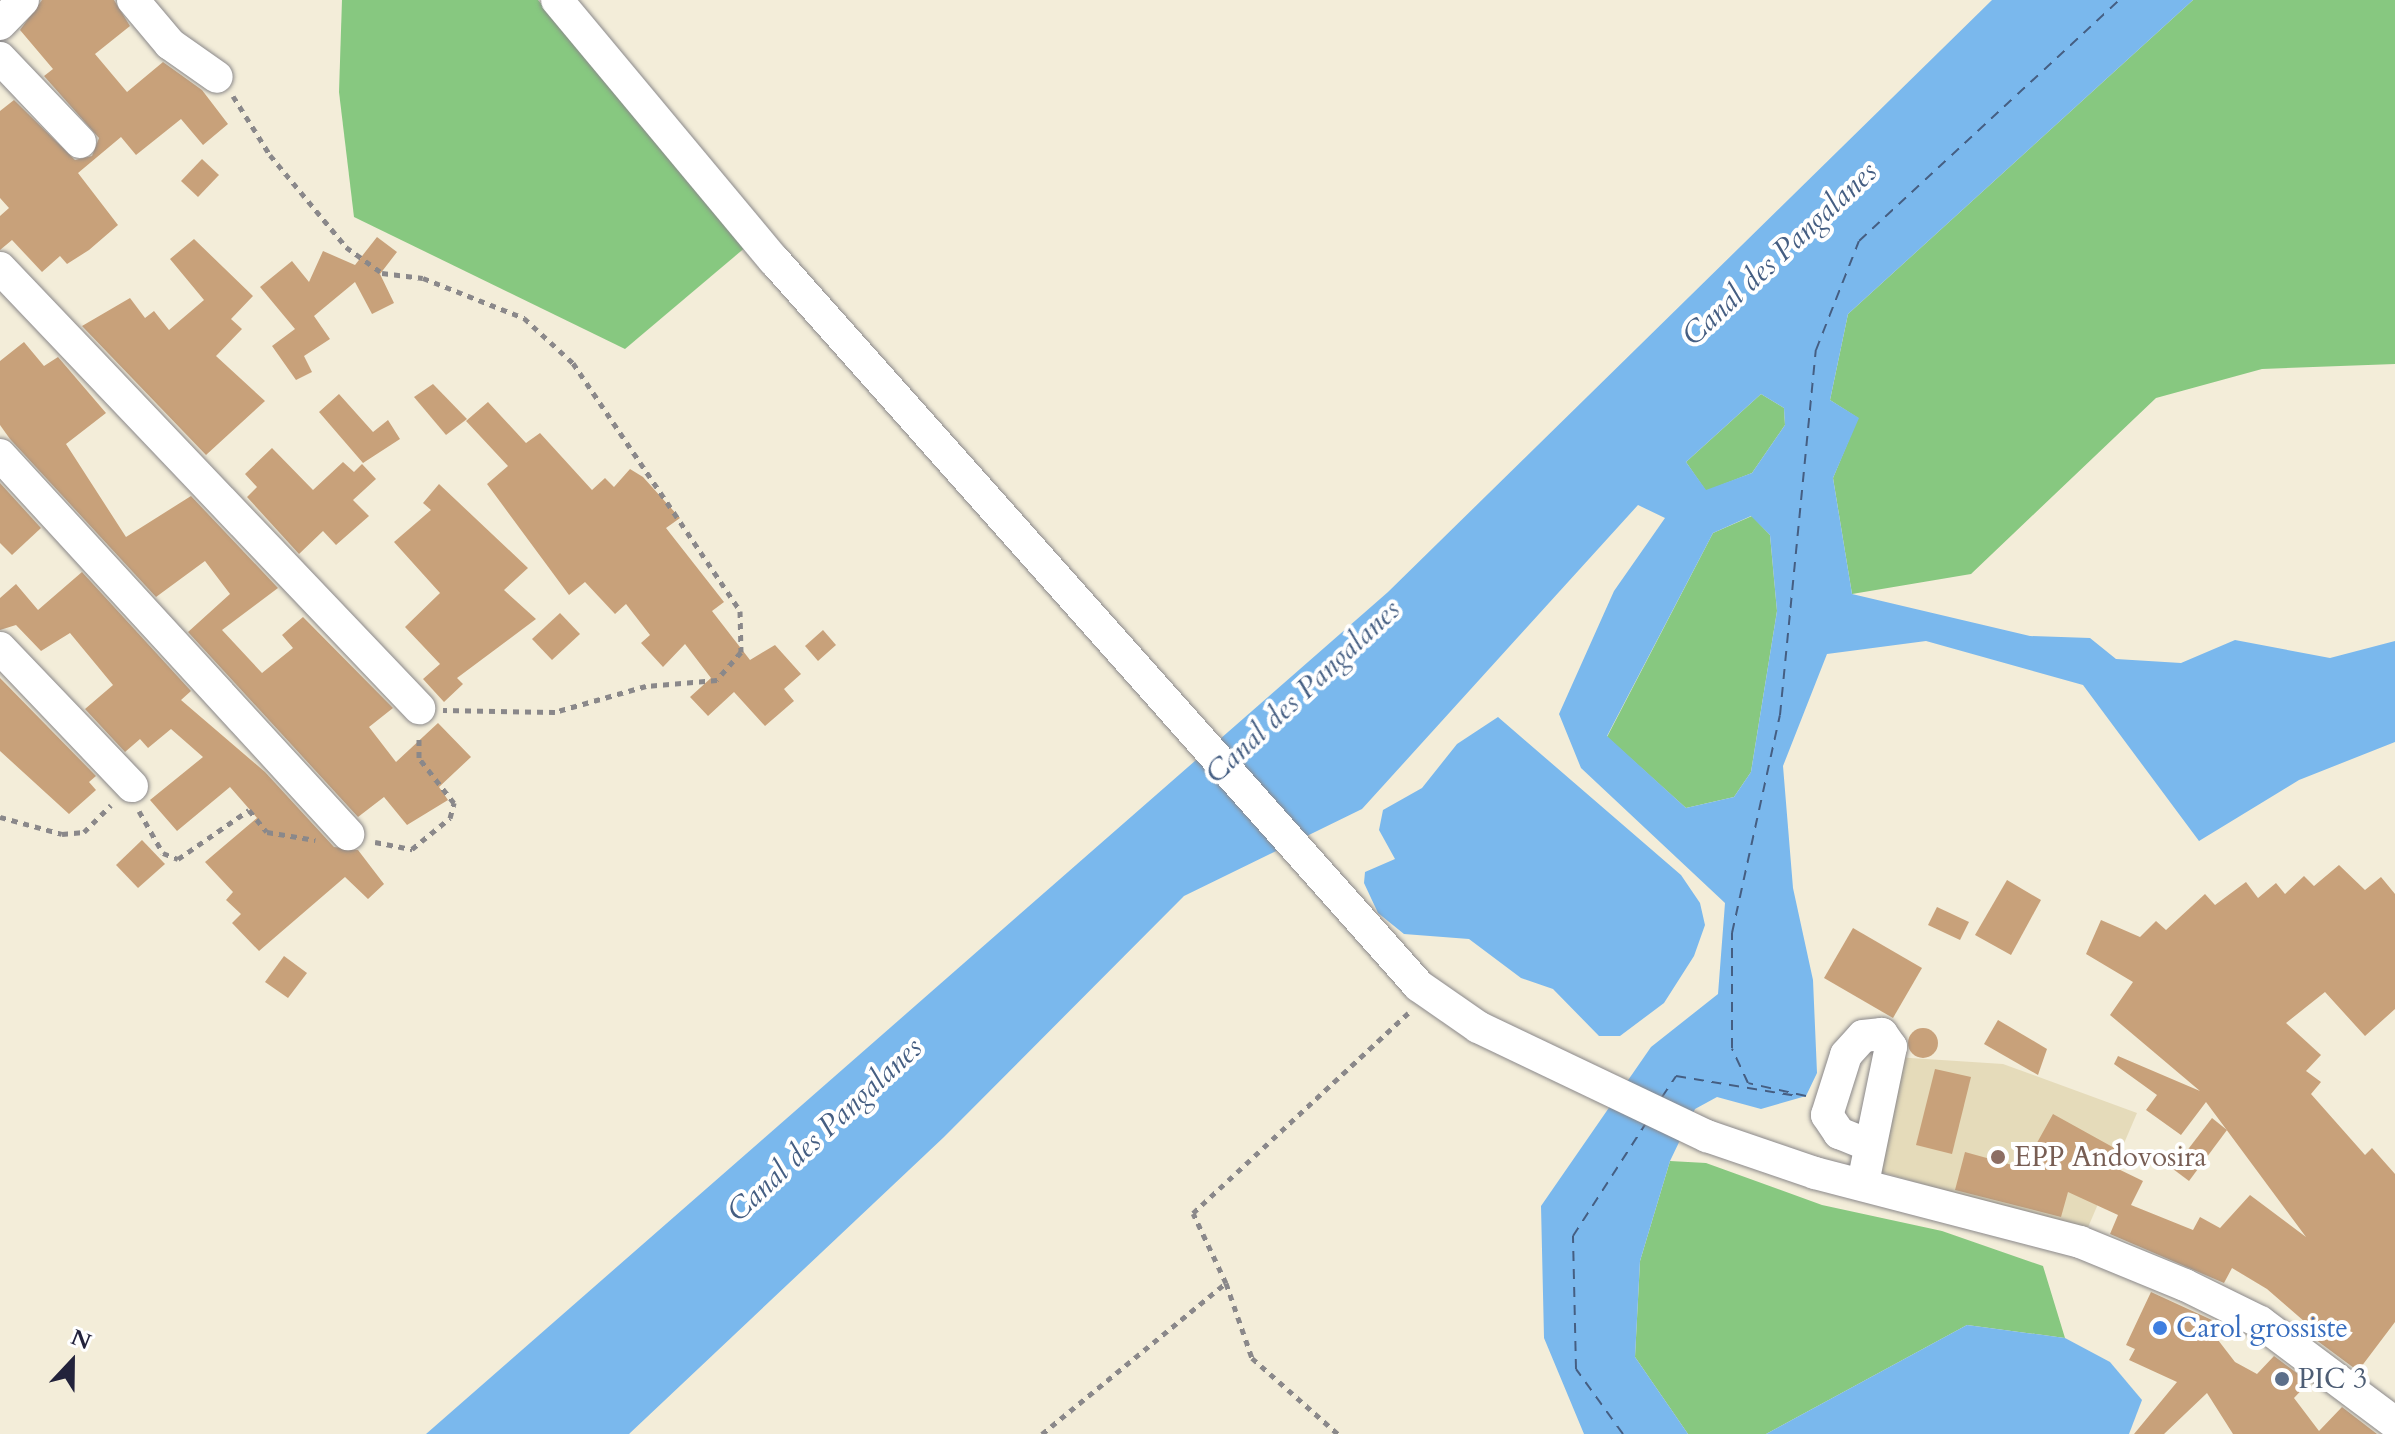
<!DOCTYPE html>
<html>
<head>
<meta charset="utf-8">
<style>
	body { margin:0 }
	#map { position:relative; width:2395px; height:1434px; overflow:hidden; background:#f3edd9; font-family:Cardo,serif }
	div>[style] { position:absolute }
	.built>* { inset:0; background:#e5dbba }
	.green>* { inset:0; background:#87c880 }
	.water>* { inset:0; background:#7ab8ed }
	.ferry>* { height:2px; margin-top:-1px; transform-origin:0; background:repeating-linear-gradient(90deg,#455e82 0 10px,transparent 0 18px) }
	.building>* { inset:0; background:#c8a17a }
	.round { border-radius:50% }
	.path>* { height:5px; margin-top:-2.5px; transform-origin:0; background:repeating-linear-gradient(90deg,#8a888a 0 6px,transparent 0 12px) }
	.roads { filter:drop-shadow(0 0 2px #8a888a) drop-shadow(0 0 2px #8a888a) }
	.minor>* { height:32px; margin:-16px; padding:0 16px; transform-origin:16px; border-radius:16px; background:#fff }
	.dots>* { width:22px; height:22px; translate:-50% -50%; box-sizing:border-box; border:4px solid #fff; border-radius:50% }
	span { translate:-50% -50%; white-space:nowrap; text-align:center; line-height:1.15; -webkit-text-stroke:8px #fff; paint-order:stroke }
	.education-label { font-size:28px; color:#785e54 }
	.left { translate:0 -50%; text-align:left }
	.shop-label { font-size:28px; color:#366cbe }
	.service-label { font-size:28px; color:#4e5e75 }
	.water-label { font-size:30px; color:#455e82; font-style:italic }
	.north { position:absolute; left:32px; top:1322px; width:80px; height:80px; -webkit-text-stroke:6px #fff; paint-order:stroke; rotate:22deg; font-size:22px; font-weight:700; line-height:32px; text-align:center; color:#22223b }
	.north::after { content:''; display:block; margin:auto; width:28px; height:36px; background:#22223b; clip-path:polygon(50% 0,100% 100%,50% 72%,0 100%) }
</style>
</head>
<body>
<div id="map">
	<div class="built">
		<div style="clip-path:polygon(1895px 1057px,2003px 1064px,2137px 1113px,2086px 1232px,1878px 1171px)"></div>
	</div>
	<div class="green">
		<div style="clip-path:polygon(342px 0,538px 0,747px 246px,625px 349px,354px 217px,339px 92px)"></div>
		<div style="clip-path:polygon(2193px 0,2395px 0,2395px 364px,2262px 369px,2156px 398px,1971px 574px,1852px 594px,1833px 478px,1858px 418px,1830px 400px,1848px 314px)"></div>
		<div style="clip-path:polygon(1761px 394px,1784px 408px,1785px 425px,1752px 473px,1706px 491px,1686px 462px)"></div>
		<div style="clip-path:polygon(1752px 516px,1770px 535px,1777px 611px,1751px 772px,1734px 797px,1686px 808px,1607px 737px,1713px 533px)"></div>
		<div style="clip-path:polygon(1670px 1161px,1706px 1163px,1822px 1205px,1942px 1231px,2043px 1266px,2065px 1338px,1967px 1325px,1766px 1434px,1688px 1434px,1635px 1357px,1640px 1261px)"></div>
	</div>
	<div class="water">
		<div style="clip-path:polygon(evenodd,1992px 0,2193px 0,1848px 314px,1830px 400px,1859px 418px,1833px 478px,1852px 594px,2030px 636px,2090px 638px,2116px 659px,2181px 663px,2235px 640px,2330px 658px,2395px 641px,2395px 742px,2299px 780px,2199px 841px,2083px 685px,1926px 641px,1827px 654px,1783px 766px,1793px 888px,1813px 980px,1817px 1073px,1806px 1096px,1761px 1109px,1717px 1097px,1695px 1109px,1670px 1161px,1640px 1261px,1635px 1357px,1688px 1434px,1584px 1434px,1544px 1338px,1541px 1206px,1651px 1047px,1718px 994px,1725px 903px,1581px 768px,1559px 714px,1614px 591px,1665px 518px,1638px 505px,1362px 809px,1184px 896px,944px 1137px,629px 1434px,426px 1434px,1388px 592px,1992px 0,1761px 394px,1784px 408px,1785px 425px,1752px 473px,1706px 490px,1686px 462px,1761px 394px,1992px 0,1751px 516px,1770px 535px,1777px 611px,1751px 772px,1734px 797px,1686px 808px,1607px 736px,1713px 533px,1751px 516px)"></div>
		<div style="clip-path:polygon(1498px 717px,1681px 875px,1700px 903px,1705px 925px,1694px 956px,1664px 1003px,1620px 1036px,1599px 1036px,1553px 989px,1521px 978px,1469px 939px,1404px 934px,1378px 913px,1364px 883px,1365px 872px,1395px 859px,1379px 830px,1383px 810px,1422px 788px,1457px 744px)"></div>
		<div style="clip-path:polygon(1967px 1325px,2065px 1338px,2110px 1362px,2142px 1400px,2129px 1434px,1766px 1434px)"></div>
	</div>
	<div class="ferry">
		<div style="left:1806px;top:1096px;width:59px;rotate:-167.4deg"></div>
		<div style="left:1748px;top:1083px;width:38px;rotate:-115deg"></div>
		<div style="left:1732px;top:1048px;width:115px;rotate:-90deg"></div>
		<div style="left:1732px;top:933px;width:223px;rotate:-77.6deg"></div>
		<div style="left:1780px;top:715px;width:367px;rotate:-84.4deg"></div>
		<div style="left:1816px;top:350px;width:117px;rotate:-68.5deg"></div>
		<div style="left:1859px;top:241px;width:355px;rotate:-42.8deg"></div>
		<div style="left:1662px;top:1097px;width:25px;rotate:-56deg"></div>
		<div style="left:1676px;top:1076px;width:123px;rotate:9.4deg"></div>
		<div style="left:1623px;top:1434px;width:80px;rotate:-125.9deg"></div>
		<div style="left:1576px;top:1369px;width:133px;rotate:-91.3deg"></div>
		<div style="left:1573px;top:1236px;width:135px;rotate:-57.1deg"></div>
	</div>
	<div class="building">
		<div style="clip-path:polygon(42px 0,114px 0,130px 26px,95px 54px,127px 92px,163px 62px,202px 90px,228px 124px,203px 145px,181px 119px,136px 155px,121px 137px,78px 173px,118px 225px,89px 250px,67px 264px,60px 256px,42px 272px,12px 240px,0 250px,0 216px,9px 208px,0 198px,0 111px,14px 100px,75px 160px,92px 156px,99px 138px,44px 76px,53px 69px,20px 30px)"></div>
		<div style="clip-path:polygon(202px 159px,219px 175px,198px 197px,181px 181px)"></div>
		<div style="clip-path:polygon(377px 237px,397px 252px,380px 274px,394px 303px,372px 314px,355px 282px,314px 316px,330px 339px,304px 356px,312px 372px,296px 380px,272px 346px,295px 329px,260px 287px,292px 261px,309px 282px,323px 251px,355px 265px)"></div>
		<div style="clip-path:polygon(194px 239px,253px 296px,231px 319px,242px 329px,216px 356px,265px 401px,206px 455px,82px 326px,130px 298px,145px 318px,154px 311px,169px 330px,204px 300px,170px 259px)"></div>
		<div style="clip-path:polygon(24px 342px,44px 366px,58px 357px,106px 413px,66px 444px,126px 537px,191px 496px,278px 588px,222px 630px,262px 673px,293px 648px,282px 635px,303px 617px,393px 708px,369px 727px,396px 762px,438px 723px,471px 757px,439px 787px,448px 800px,407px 825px,384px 797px,358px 817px,188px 632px,230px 594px,205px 561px,156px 597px,10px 439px,0 425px,0 361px)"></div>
		<div style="clip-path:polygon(433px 384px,467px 419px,446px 435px,414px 397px)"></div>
		<div style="clip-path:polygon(339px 394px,373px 432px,388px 420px,400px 439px,363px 463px,319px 412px)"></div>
		<div style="clip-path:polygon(488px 402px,526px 443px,540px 433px,592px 490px,605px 478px,614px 487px,630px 469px,643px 477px,680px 518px,666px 528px,724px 602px,712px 611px,750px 660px,775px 645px,801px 674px,784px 689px,794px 701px,765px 726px,734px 692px,708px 716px,690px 697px,711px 678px,685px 644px,663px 667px,641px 643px,650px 635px,626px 604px,615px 614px,585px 582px,569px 595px,487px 484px,508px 466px,466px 421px)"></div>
		<div style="clip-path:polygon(272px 448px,313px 490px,343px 462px,354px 472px,362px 464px,376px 479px,353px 500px,369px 516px,336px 545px,323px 531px,299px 554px,247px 497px,257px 487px,245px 474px)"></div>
		<div style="clip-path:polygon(0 483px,41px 528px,12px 555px,0 543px)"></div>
		<div style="clip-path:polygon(439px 484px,528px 568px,504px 590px,536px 619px,457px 678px,463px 684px,444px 702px,423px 679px,440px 664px,405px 627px,440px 593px,394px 542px,431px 510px,423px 503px)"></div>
		<div style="clip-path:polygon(82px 572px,191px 691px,181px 700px,265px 772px,334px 847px,358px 850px,384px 884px,368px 899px,345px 877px,259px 951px,232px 923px,241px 914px,226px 900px,233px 892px,205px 862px,257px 818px,230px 787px,177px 831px,150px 800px,203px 757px,171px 729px,148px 748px,140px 739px,125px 752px,85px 709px,113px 685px,70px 633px,41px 651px,16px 625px,0 630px,0 598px,16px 584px,38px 610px)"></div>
		<div style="clip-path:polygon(560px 613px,580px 634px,552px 660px,532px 639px)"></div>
		<div style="clip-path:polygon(823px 630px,836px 645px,818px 661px,805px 646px)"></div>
		<div style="clip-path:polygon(0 678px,96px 776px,89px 782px,96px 790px,69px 814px,0 751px)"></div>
		<div style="clip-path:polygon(142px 840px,165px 864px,138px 888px,116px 865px)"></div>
		<div style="clip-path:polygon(2339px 865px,2365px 890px,2381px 877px,2395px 894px,2395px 1009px,2365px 1036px,2325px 992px,2286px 1023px,2321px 1055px,2306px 1071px,2321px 1082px,2311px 1094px,2365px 1155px,2372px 1148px,2395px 1174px,2395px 1322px,2358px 1371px,2300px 1328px,2305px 1322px,2267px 1289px,2232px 1268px,2224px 1283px,2110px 1234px,2118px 1215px,2068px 1192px,2061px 1217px,1955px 1190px,1965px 1152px,2023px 1168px,2053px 1114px,2118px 1150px,2110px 1165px,2143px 1181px,2131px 1205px,2193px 1230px,2200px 1217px,2220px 1228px,2250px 1195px,2306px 1237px,2206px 1102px,2181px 1135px,2146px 1110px,2157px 1095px,2114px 1064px,2118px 1056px,2200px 1091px,2110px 1015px,2133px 982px,2086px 954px,2101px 920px,2140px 937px,2156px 921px,2166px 930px,2205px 894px,2215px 905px,2246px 882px,2258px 898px,2276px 883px,2285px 894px,2304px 876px,2314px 886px)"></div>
		<div style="clip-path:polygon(2007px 880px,2041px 900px,2011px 955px,1975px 935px)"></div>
		<div style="clip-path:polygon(1937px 907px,1969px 922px,1960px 940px,1928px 925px)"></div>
		<div style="clip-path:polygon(1853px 928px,1922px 968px,1893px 1018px,1824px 978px)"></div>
		<div style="clip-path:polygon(284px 956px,307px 973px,288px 998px,265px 982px)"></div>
		<div style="clip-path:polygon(1998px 1020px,2047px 1049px,2038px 1075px,1984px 1044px)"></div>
		<div class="round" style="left:1908px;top:1028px;width:30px;height:30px"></div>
		<div style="clip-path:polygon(1935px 1069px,1971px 1077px,1952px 1154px,1916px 1145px)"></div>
		<div style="clip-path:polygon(2212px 1118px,2227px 1130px,2189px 1181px,2173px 1169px)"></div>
		<div style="clip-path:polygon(2151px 1292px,2225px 1326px,2218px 1340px,2235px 1362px,2257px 1374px,2274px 1356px,2309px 1382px,2294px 1398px,2319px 1431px,2342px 1407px,2377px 1434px,2233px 1434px,2207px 1393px,2164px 1434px,2134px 1434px,2177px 1382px,2129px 1360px,2135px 1349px,2126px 1345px)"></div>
	</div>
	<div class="path">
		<div style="left:233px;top:96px;width:70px;rotate:57.9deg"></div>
		<div style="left:270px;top:155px;width:119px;rotate:50.4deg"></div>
		<div style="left:346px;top:247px;width:44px;rotate:35.8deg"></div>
		<div style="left:382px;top:273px;width:41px;rotate:7deg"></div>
		<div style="left:423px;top:278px;width:109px;rotate:21.6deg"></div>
		<div style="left:524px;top:318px;width:67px;rotate:42.6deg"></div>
		<div style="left:573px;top:363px;width:299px;rotate:56deg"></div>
		<div style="left:740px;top:611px;width:41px;rotate:88.6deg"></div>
		<div style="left:741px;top:652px;width:37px;rotate:131deg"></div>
		<div style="left:717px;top:680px;width:71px;rotate:175.2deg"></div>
		<div style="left:646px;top:686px;width:95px;rotate:164.1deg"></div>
		<div style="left:555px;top:712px;width:112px;rotate:-179deg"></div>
		<div style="left:139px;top:811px;width:48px;rotate:60.3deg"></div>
		<div style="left:163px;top:853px;width:16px;rotate:22deg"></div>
		<div style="left:178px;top:859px;width:86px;rotate:-34.6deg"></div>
		<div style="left:249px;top:810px;width:28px;rotate:51deg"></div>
		<div style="left:267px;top:832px;width:49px;rotate:9.5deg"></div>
		<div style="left:0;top:817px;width:64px;rotate:15.3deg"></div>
		<div style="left:62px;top:834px;width:22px;rotate:-5deg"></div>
		<div style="left:84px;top:832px;width:38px;rotate:-45deg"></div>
		<div style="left:375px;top:842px;width:38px;rotate:11deg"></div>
		<div style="left:412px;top:849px;width:49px;rotate:-39.2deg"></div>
		<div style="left:450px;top:818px;width:16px;rotate:-75deg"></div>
		<div style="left:454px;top:803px;width:57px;rotate:-127.9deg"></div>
		<div style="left:419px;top:758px;width:24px;rotate:-90deg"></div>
		<div style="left:1226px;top:1283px;width:79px;rotate:70.9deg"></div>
		<div style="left:1252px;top:1358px;width:115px;rotate:41.5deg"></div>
		<div style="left:1042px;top:1434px;width:238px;rotate:-39.4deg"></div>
		<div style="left:1226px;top:1283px;width:77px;rotate:-115.2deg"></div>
		<div style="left:1193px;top:1213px;width:294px;rotate:-42.9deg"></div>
	</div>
	<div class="roads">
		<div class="minor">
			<div style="left:133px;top:0;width:57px;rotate:49.9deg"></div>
			<div style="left:170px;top:44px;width:57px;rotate:35.1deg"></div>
			<div style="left:557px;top:0;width:339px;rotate:50.2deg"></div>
			<div style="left:774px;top:260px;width:971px;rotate:48.38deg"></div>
			<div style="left:1419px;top:986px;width:72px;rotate:34.8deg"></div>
			<div style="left:1478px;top:1027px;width:254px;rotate:25.5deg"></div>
			<div style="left:1707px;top:1136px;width:114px;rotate:18.9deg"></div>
			<div style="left:1815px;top:1173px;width:274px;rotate:14.6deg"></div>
			<div style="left:2080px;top:1242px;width:113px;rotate:22.3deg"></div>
			<div style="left:2185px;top:1285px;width:84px;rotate:26.3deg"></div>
			<div style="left:2260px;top:1322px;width:169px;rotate:36.8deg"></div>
			<div style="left:0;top:24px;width:33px;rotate:-46deg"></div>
			<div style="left:0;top:58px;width:116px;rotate:46.4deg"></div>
			<div style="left:0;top:268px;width:608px;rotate:46.4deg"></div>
			<div style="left:0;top:455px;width:515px;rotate:47.44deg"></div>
			<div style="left:0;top:648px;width:191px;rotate:46.3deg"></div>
			<div style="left:1863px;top:1183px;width:139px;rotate:-78.4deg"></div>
			<div style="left:1891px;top:1047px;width:16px;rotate:-125deg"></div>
			<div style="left:1882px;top:1034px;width:19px;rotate:174deg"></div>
			<div style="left:1863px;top:1036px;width:25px;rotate:132deg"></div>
			<div style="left:1846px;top:1055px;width:63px;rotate:107.6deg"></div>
			<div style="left:1827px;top:1115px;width:22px;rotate:56deg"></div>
			<div style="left:1839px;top:1133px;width:32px;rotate:22deg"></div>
		</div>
	</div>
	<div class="dots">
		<div style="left:1998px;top:1157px;background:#8d6e63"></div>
		<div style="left:2160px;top:1328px;background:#3f7fe0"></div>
		<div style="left:2282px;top:1379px;background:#5c6f8a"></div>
	</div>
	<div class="education-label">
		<span class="left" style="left:2014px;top:1157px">EPP Andovosira</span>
	</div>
	<div class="shop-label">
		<span class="left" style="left:2176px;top:1328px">Carol grossiste</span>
	</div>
	<div class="service-label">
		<span class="left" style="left:2298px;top:1379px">PIC 3</span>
	</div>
	<div class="water-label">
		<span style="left:1780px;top:254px;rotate:-43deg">Canal des Pangalanes</span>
		<span style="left:1303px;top:692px;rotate:-43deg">Canal des Pangalanes</span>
		<span style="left:825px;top:1130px;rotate:-43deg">Canal des Pangalanes</span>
	</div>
	<div class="north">N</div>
</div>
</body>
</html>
